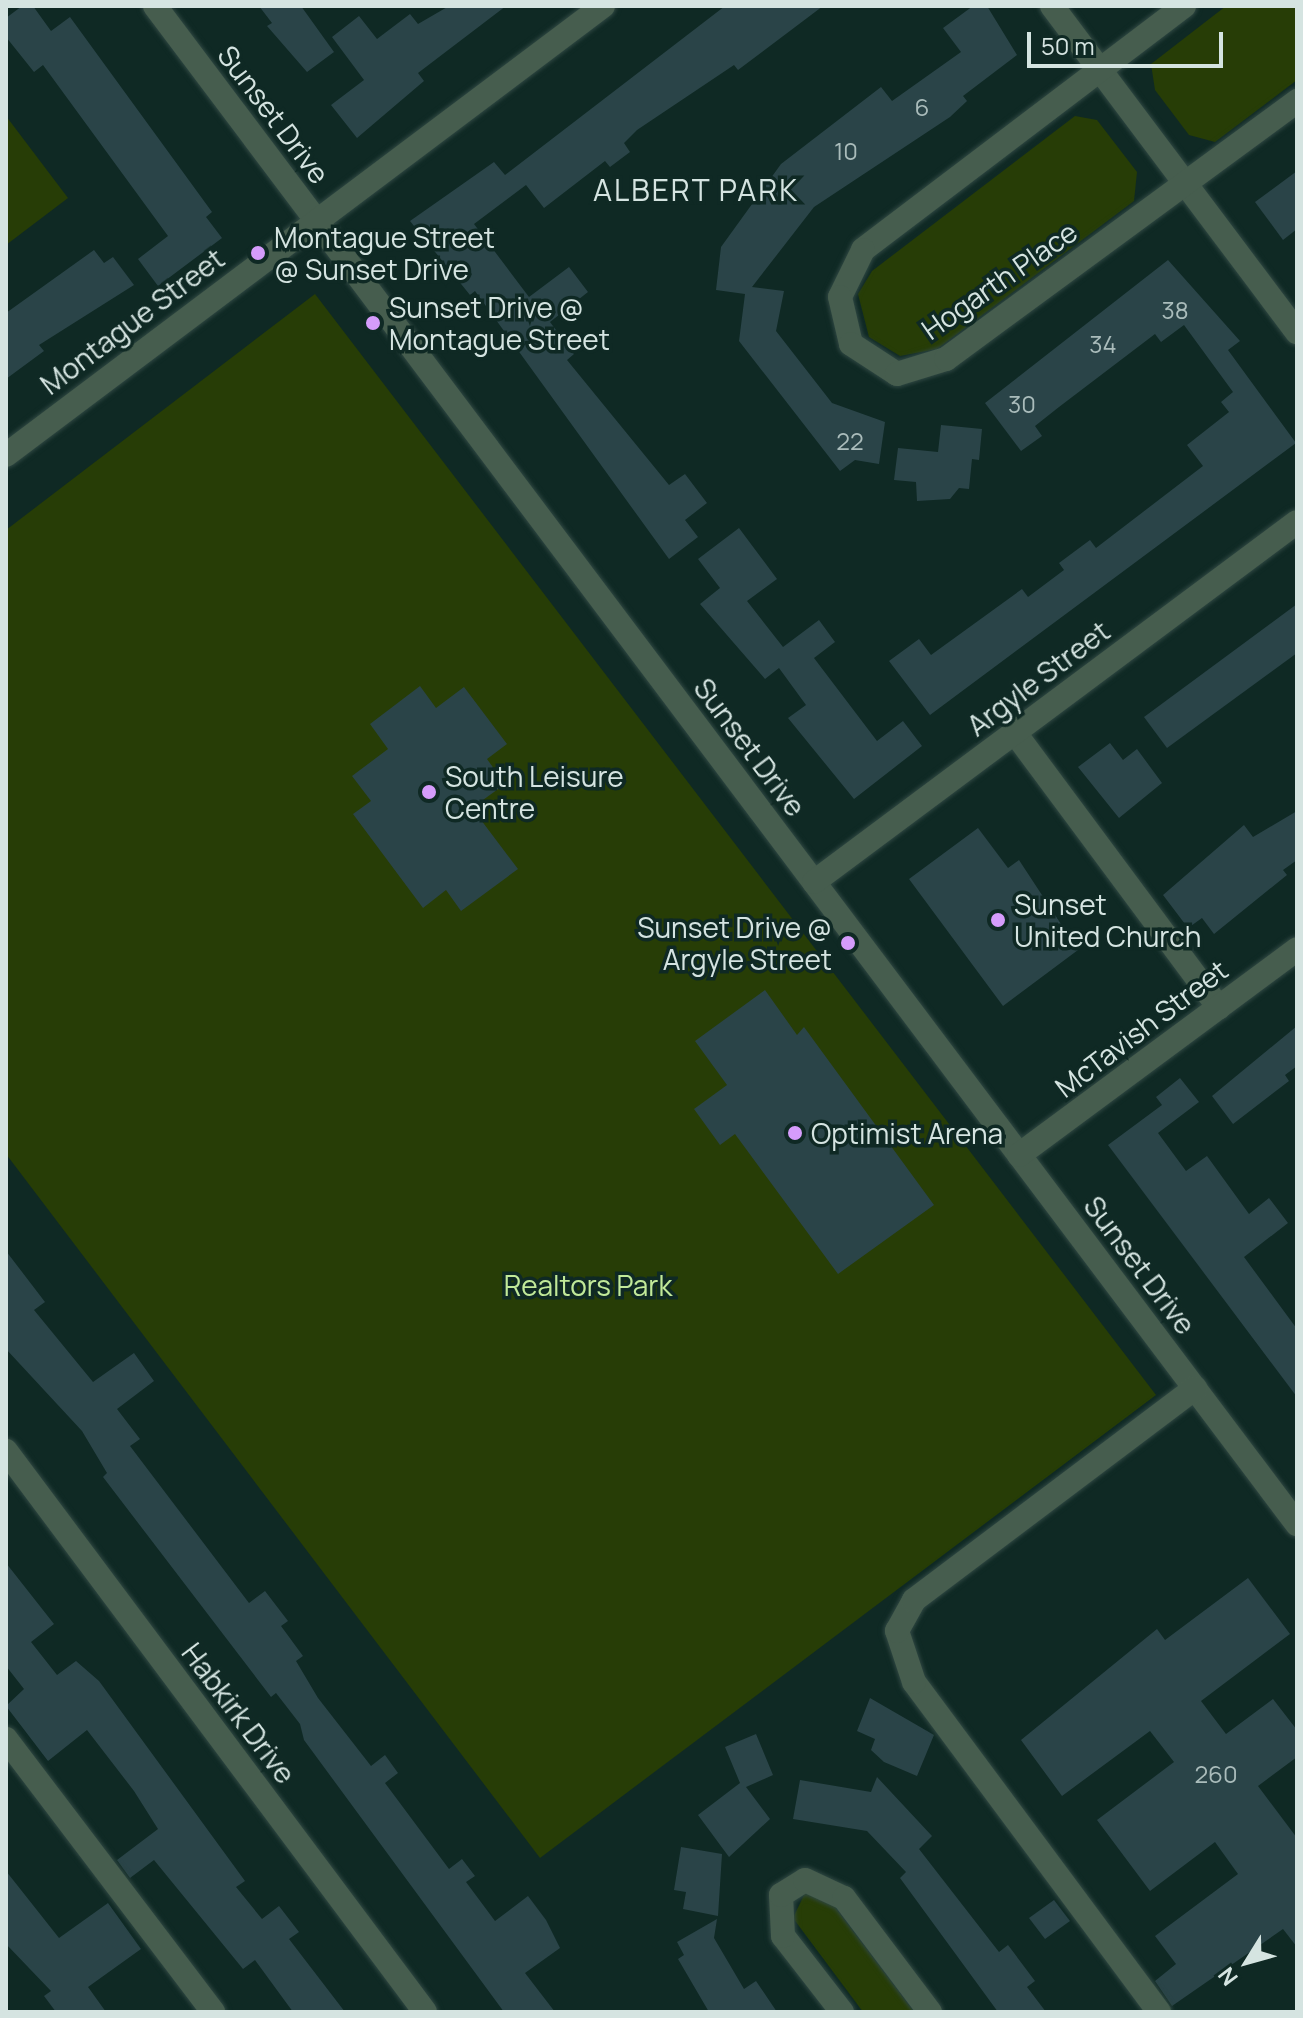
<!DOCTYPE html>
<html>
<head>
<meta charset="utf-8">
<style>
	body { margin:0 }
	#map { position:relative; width:1303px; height:2018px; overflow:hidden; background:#0f2924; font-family:Manrope,sans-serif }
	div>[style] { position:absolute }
	.green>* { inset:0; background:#273d06 }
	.building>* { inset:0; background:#2a4448 }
	.roads { filter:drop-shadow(0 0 2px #2f4742) drop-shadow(0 0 2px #2f4742) }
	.minor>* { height:24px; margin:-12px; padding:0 12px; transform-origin:12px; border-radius:12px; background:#465d4e }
	.dots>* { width:22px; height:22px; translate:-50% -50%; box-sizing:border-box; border:4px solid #0f2924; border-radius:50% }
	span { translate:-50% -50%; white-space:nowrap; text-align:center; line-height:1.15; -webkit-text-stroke:7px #0f2924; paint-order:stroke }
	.number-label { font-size:24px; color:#aabcbb }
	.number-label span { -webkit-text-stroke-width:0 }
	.street-label { font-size:28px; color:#d5e4e1 }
	.poi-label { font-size:28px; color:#d5e4e1 }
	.left { translate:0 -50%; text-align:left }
	.right { translate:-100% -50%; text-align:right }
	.park-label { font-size:28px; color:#c1e999 }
	.neighbourhood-label { font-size:30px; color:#d5e4e1; letter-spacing:2px }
	.frame { position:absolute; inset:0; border:8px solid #d5e4e1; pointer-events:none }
	.north { position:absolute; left:1207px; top:1922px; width:80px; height:80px; -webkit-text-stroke:6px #0f2924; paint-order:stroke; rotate:233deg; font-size:22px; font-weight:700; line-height:32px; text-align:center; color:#d5e4e1 }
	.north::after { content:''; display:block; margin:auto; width:28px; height:36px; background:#d5e4e1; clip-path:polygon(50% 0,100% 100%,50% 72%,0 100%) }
	.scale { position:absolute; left:1027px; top:32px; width:196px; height:36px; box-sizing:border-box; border:4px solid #d5e4e1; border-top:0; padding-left:10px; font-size:24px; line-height:28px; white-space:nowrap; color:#d5e4e1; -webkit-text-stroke:6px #0f2924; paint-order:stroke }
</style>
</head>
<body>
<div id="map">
	<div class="green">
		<div style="clip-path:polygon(1226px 6px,1297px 6px,1297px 80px,1215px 142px,1189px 135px,1155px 90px,1151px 64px)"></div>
		<div style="clip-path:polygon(6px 116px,68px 198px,6px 245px)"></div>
		<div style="clip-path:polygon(1075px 116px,1097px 120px,1137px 172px,1134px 201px,937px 349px,900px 356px,869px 337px,858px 294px,872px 271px)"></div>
		<div style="clip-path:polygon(315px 294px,1156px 1395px,540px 1858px,6px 1154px,6px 530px)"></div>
		<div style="clip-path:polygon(805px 1893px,828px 1898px,914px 2012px,863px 2012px,793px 1918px)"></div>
	</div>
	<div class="building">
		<div style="clip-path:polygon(22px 6px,33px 6px,51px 31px,70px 17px,212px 212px,206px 217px,222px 238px,158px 286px,138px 259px,168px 236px,43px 65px,34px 72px,6px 37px,6px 18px)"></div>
		<div style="clip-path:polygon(259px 6px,301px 6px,334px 52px,307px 72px,267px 26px,272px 23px)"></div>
		<div style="clip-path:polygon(449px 6px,506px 6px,418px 73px,424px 81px,357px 138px,331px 105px,364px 80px,332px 37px,359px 16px,377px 39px,410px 14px,418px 24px)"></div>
		<div style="clip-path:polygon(725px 6px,823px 6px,738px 70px,734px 65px,637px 130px,624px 143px,630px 152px,610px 167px,605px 161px,544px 208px,526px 185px,474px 224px,529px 297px,569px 267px,588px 292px,550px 322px,574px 354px,567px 360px,669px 485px,685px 474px,707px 503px,685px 520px,698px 537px,669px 559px,475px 291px,470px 295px,410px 221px,494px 162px,505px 175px)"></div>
		<div style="clip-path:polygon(973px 6px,987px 6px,1017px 55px,963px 96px,967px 101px,950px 117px,814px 207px,752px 287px,784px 291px,776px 331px,832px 403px,885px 422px,879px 464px,855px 460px,840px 471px,739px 341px,745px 294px,716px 290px,721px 247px,781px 164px,881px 87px,892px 101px,961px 52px,943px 28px)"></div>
		<div style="clip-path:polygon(1297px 171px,1297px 229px,1283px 240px,1255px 202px)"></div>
		<div style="clip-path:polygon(94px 250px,104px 263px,113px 257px,134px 285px,39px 345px,44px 351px,6px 379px,6px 313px)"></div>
		<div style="clip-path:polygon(1168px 260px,1240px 341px,1228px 350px,1296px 443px,930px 715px,889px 661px,919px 639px,931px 655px,1022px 589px,1028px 597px,1064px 570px,1059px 563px,1090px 540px,1096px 548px,1203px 466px,1187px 445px,1229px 412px,1221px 402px,1233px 392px,1184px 325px,1161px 342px,1155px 334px,1059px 407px,1035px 426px,1042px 436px,1021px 451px,985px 403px)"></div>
		<div style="clip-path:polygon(941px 425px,982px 429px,979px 460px,972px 459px,969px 489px,959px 488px,950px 499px,917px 501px,916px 482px,894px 480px,898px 448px,938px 452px)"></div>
		<div style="clip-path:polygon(739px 528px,777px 579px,747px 601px,783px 647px,819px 620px,835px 642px,814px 658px,877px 741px,903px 721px,922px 746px,854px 799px,788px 718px,806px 705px,779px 668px,765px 679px,700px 604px,720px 588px,698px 559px)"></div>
		<div style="clip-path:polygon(1297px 604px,1297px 653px,1167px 748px,1144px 717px)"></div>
		<div style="clip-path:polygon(420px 686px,436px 708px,464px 687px,507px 744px,487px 759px,505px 784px,472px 808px,518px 869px,461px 911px,446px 890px,423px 908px,353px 814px,371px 801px,352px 776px,388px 749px,370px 724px)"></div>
		<div style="clip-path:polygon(1110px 743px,1123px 760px,1137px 749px,1162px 783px,1119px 818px,1078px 767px)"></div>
		<div style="clip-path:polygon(1297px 811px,1297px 860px,1283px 870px,1287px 875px,1214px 934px,1202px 918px,1188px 928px,1163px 895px,1244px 825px,1253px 837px)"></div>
		<div style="clip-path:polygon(978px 828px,1008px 868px,1019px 860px,1078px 950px,1003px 1006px,909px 879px)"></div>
		<div style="clip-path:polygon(765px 990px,797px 1035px,804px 1027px,934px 1205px,838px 1274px,735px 1134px,720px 1145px,694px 1109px,727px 1085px,695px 1041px)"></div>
		<div style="clip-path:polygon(1297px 1026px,1297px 1066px,1285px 1075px,1289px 1081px,1233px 1124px,1212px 1096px)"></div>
		<div style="clip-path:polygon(1180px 1078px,1199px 1102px,1158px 1133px,1186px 1171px,1207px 1156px,1249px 1214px,1269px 1198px,1288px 1223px,1244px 1257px,1297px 1329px,1297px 1397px,1108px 1145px,1162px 1105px,1156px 1097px)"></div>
		<div style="clip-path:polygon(6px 1251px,45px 1302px,34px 1310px,93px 1382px,134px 1353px,154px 1381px,117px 1409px,140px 1439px,130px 1446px,249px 1603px,265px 1591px,288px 1621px,281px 1626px,303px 1656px,296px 1661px,318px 1698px,371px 1766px,385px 1755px,398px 1773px,385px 1783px,449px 1869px,462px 1859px,475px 1876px,466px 1882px,495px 1921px,528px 1896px,546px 1920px,560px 1948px,525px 1973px,555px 2012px,504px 2012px,304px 1740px,300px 1724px,276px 1693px,271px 1697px,103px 1477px,107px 1473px,82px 1431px,6px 1349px)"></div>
		<div style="clip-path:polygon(6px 1563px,54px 1624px,31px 1642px,57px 1675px,76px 1661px,99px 1681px,245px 1881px,236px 1887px,262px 1919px,279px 1906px,299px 1932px,289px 1939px,345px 2012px,293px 2012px,255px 1960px,243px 1969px,154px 1860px,130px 1878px,117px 1860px,158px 1829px,134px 1791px,87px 1730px,48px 1761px,6px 1706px,24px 1689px,6px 1666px)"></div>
		<div style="clip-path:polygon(1248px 1578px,1290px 1634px,1201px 1701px,1226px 1734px,1273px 1699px,1297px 1730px,1297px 1757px,1258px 1786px,1297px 1838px,1297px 1947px,1283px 1929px,1172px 2006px,1155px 1981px,1176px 1964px,1155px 1936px,1238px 1874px,1215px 1842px,1150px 1891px,1097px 1820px,1174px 1762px,1150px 1731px,1062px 1796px,1021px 1740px,1157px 1629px,1165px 1640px)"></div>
		<div style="clip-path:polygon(870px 1698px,934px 1735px,917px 1776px,884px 1762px,871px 1750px,875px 1739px,857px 1731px)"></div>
		<div style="clip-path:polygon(756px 1734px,773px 1775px,746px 1787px,770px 1819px,729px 1857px,698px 1815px,740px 1783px,725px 1747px)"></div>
		<div style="clip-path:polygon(877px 1777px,932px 1836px,919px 1849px,999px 1952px,1008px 1945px,1035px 1981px,1027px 1987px,1046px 2012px,998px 2012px,900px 1878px,906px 1872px,867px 1831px,793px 1819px,800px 1780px,871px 1792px)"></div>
		<div style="clip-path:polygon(681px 1847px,722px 1854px,718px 1916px,683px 1909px,686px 1892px,674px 1890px)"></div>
		<div style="clip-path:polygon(6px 1871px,59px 1938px,108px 1903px,141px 1949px,88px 1987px,106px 2012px,56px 2012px,44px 1996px,51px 1991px,6px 1944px)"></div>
		<div style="clip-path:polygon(1054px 1900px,1070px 1921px,1045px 1939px,1029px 1918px)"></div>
		<div style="clip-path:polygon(717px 1919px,714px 1938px,744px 1989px,756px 1981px,777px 2012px,709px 2012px,678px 1959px,684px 1955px,677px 1942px)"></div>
	</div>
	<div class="roads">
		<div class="minor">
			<div style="left:155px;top:6px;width:1900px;rotate:53.05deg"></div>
			<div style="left:1052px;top:6px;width:408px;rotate:53.1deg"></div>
			<div style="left:1184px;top:6px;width:403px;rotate:142.8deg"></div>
			<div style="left:863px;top:250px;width:52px;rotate:116.1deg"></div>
			<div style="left:840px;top:297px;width:48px;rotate:76.8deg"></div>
			<div style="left:851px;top:344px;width:55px;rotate:33.1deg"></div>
			<div style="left:897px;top:374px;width:51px;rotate:-17deg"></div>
			<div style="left:946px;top:359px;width:436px;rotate:-36.3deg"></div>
			<div style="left:6px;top:455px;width:747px;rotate:-36.95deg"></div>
			<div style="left:1015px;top:733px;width:342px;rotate:53.4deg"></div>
			<div style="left:814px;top:882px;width:602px;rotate:-36.7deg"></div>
			<div style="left:1019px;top:1155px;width:346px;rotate:-36.5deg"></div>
			<div style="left:6px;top:1451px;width:700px;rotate:53.24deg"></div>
			<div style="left:6px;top:1739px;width:343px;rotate:52.8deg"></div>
			<div style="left:842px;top:2012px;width:96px;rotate:-127.8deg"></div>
			<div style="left:783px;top:1936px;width:41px;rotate:-92.8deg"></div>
			<div style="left:781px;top:1895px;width:28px;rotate:-32deg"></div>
			<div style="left:805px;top:1880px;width:43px;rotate:24.8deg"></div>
			<div style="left:844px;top:1898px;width:143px;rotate:53deg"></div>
			<div style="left:1159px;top:2012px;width:411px;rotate:-126.6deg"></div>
			<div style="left:914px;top:1682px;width:54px;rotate:-108.4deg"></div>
			<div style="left:897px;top:1631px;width:35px;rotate:-61deg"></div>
			<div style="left:914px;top:1600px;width:352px;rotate:-37deg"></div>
		</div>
	</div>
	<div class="dots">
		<div style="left:258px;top:253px;background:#d59cfb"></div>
		<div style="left:373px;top:323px;background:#d59cfb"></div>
		<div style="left:429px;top:792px;background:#d59cfb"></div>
		<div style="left:998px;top:920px;background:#d59cfb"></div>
		<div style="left:848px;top:943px;background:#d59cfb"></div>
		<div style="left:795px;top:1133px;background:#d59cfb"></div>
	</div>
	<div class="number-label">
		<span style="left:922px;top:107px">6</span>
		<span style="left:846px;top:151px">10</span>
		<span style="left:1175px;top:310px">38</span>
		<span style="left:1103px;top:344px">34</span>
		<span style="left:1022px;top:404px">30</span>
		<span style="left:850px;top:441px">22</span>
		<span style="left:1216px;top:1774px">260</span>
	</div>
	<div class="street-label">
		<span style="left:274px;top:114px;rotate:53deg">Sunset Drive</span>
		<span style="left:999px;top:280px;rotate:-35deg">Hogarth Place</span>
		<span style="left:132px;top:321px;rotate:-37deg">Montague Street</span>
		<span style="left:1038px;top:678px;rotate:-37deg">Argyle Street</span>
		<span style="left:750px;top:747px;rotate:53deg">Sunset Drive</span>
		<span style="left:1141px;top:1028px;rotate:-37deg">McTavish Street</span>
		<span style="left:1140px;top:1265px;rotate:53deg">Sunset Drive</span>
		<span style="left:239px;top:1713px;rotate:53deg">Habkirk Drive</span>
	</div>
	<div class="poi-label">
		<span class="left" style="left:274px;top:253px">Montague Street<br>@ Sunset Drive</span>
		<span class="left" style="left:389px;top:323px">Sunset Drive @<br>Montague Street</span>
		<span class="left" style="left:445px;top:792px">South Leisure<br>Centre</span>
		<span class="left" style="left:1014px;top:920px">Sunset<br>United Church</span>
		<span class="right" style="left:832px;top:943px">Sunset Drive @<br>Argyle Street</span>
		<span class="left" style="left:811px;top:1133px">Optimist Arena</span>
	</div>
	<div class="park-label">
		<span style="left:588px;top:1285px">Realtors Park</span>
	</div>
	<div class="neighbourhood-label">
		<span style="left:696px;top:190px">ALBERT PARK</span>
	</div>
	<div class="frame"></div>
	<div class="north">N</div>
	<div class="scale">50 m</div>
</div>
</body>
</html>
